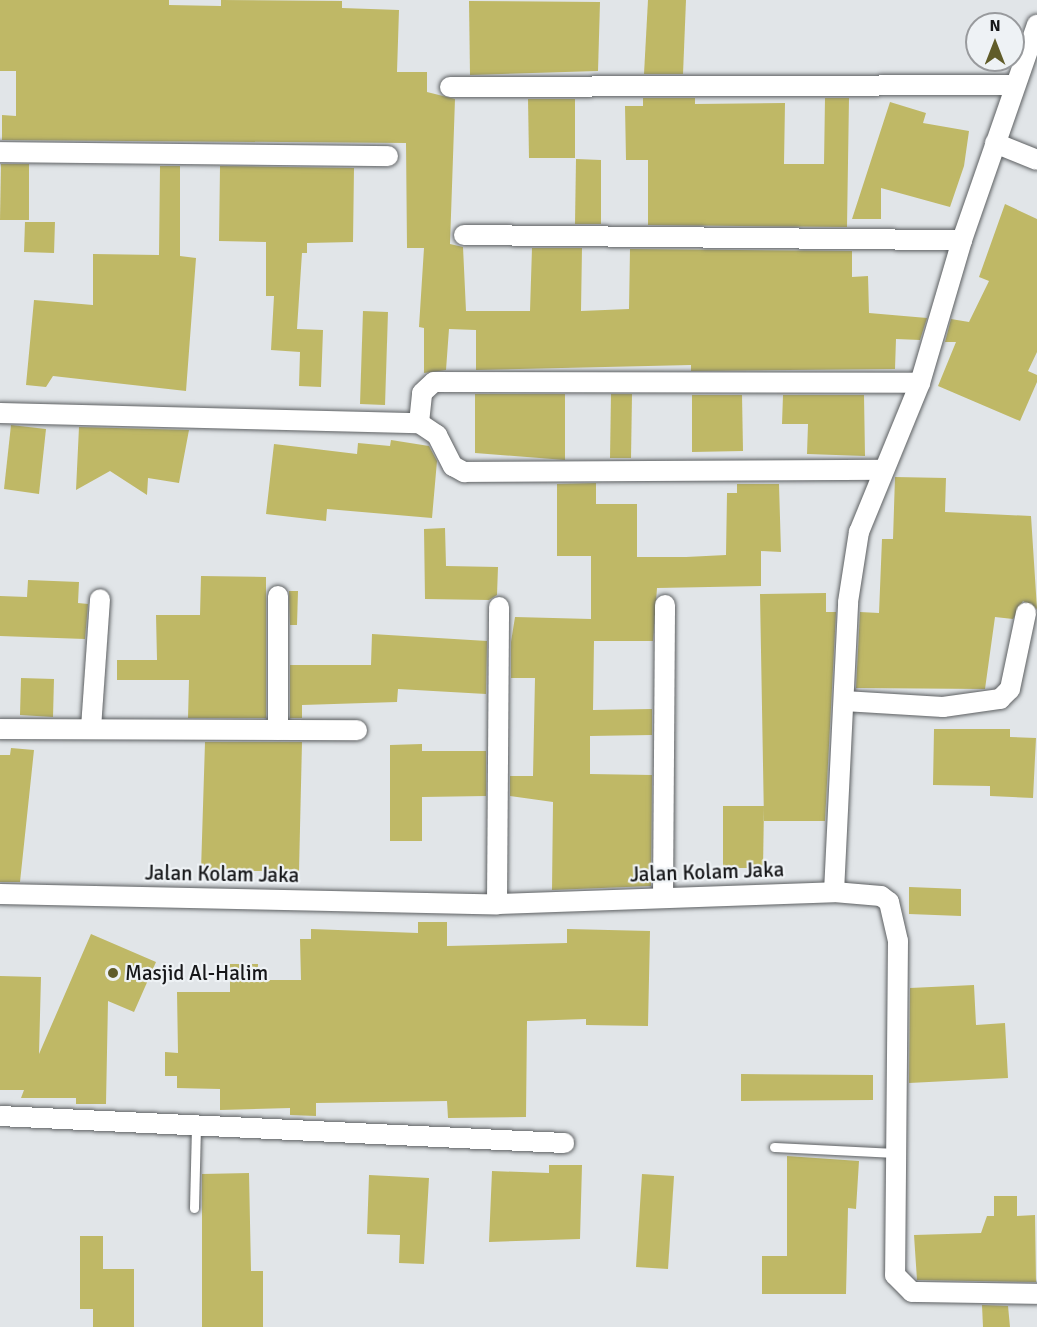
<!DOCTYPE html>
<html>
<head>
<meta charset="utf-8">
<style>
	body { margin:0 }
	#map { position:relative; width:1037px; height:1327px; overflow:hidden; background:#e1e5e8; font-family:Signika,sans-serif }
	div>[style] { position:absolute }
	.building>* { inset:0; background:#bfb866 }
	.roads { filter:drop-shadow(0 0 2px #5d6062) drop-shadow(0 0 2px #5d6062) }
	.service>* { height:9px; margin:-4.5px; padding:0 4.5px; transform-origin:4.5px; border-radius:4.5px; background:#fff }
	.minor>* { height:20px; margin:-10px; padding:0 10px; transform-origin:10px; border-radius:10px; background:#fff }
	.dots>* { width:16px; height:16px; translate:-50% -50%; box-sizing:border-box; border:3px solid #eef2f5; border-radius:50% }
	span { translate:-50% -50%; white-space:nowrap; text-align:center; line-height:1.15; -webkit-text-stroke:4.5px #eef2f5; paint-order:stroke }
	.street-label { font-size:21px; color:#161719 }
	.poi-label { font-size:21px; color:#161719 }
	.left { translate:0 -50%; text-align:left }
	.north { position:absolute; left:965px; top:12px; width:60px; height:60px; box-sizing:border-box; background:#eef2f5; border:2px solid #989a9d; border-radius:50%; rotate:0deg; font-size:16px; font-weight:700; line-height:24px; text-align:center; color:#161719 }
	.north::after { content:''; display:block; margin:auto; width:21px; height:27px; background:#605c29; clip-path:polygon(50% 0,100% 100%,50% 72%,0 100%) }
</style>
</head>
<body>
<div id="map">
	<div class="building">
		<div style="clip-path:polygon(0 0,169px 0,169px 5px,221px 6px,221px 0,342px 1px,342px 8px,399px 10px,397px 72px,427px 72px,427px 92px,455px 99px,450px 244px,463px 247px,466px 311px,530px 311px,532px 248px,582px 248px,581px 311px,629px 309px,630px 249px,852px 251px,852px 277px,868px 276px,869px 313px,927px 318px,920px 340px,896px 339px,895px 369px,691px 371px,691px 365px,476px 370px,476px 330px,449px 329px,446px 370px,424px 373px,424px 328px,419px 327px,424px 248px,407px 248px,406px 143px,2px 140px,2px 115px,16px 116px,16px 71px,0 71px)"></div>
		<div style="clip-path:polygon(648px 0,686px 0,683px 74px,644px 74px)"></div>
		<div style="clip-path:polygon(469px 1px,600px 2px,598px 71px,470px 75px)"></div>
		<div style="clip-path:polygon(643px 98px,695px 98px,695px 104px,785px 103px,784px 164px,824px 164px,825px 98px,849px 98px,847px 227px,648px 225px,648px 160px,626px 160px,625px 106px,643px 106px)"></div>
		<div style="clip-path:polygon(528px 99px,575px 99px,575px 158px,529px 158px)"></div>
		<div style="clip-path:polygon(890px 102px,926px 113px,923px 123px,969px 131px,964px 166px,950px 207px,881px 188px,881px 219px,852px 219px)"></div>
		<div style="clip-path:polygon(576px 159px,601px 160px,601px 224px,575px 224px)"></div>
		<div style="clip-path:polygon(1px 164px,29px 164px,29px 220px,0 220px)"></div>
		<div style="clip-path:polygon(160px 166px,180px 166px,180px 256px,196px 258px,186px 391px,53px 376px,46px 387px,26px 385px,34px 300px,93px 305px,93px 254px,159px 255px)"></div>
		<div style="clip-path:polygon(220px 166px,354px 168px,353px 242px,307px 243px,307px 253px,302px 253px,297px 329px,323px 330px,321px 387px,299px 386px,300px 352px,271px 350px,274px 296px,266px 296px,266px 242px,219px 241px)"></div>
		<div style="clip-path:polygon(1005px 204px,1037px 219px,1037px 352px,1028px 371px,1037px 375px,1037px 382px,1020px 421px,938px 386px,956px 342px,945px 342px,951px 319px,969px 322px,989px 281px,979px 277px)"></div>
		<div style="clip-path:polygon(25px 222px,55px 222px,54px 253px,24px 252px)"></div>
		<div style="clip-path:polygon(363px 311px,388px 312px,385px 405px,360px 404px)"></div>
		<div style="clip-path:polygon(475px 394px,565px 394px,565px 460px,475px 453px)"></div>
		<div style="clip-path:polygon(611px 394px,632px 394px,631px 458px,610px 458px)"></div>
		<div style="clip-path:polygon(692px 395px,742px 395px,743px 451px,692px 452px)"></div>
		<div style="clip-path:polygon(783px 395px,864px 395px,865px 456px,807px 454px,808px 424px,782px 424px)"></div>
		<div style="clip-path:polygon(11px 425px,46px 429px,39px 494px,4px 489px)"></div>
		<div style="clip-path:polygon(79px 427px,189px 430px,179px 483px,148px 478px,147px 495px,110px 471px,76px 490px)"></div>
		<div style="clip-path:polygon(391px 440px,429px 446px,437px 461px,432px 518px,327px 509px,326px 521px,266px 514px,274px 444px,357px 454px,358px 443px,390px 446px)"></div>
		<div style="clip-path:polygon(895px 477px,946px 478px,945px 512px,1031px 516px,1037px 609px,1023px 601px,1013px 619px,995px 617px,985px 689px,856px 688px,860px 612px,879px 613px,882px 539px,893px 539px)"></div>
		<div style="clip-path:polygon(596px 483px,596px 504px,637px 504px,637px 557px,686px 557px,726px 555px,727px 493px,737px 493px,737px 484px,779px 484px,781px 552px,761px 551px,761px 586px,657px 588px,653px 641px,594px 641px,593px 710px,652px 709px,652px 735px,590px 736px,590px 774px,652px 775px,651px 886px,552px 890px,553px 802px,510px 796px,510px 776px,533px 776px,535px 678px,511px 678px,511px 642px,515px 617px,591px 619px,591px 556px,557px 556px,557px 484px)"></div>
		<div style="clip-path:polygon(445px 528px,446px 566px,498px 567px,497px 595px,489px 600px,425px 599px,424px 529px)"></div>
		<div style="clip-path:polygon(201px 576px,266px 577px,266px 718px,188px 718px,189px 680px,117px 680px,117px 660px,157px 660px,156px 615px,200px 615px)"></div>
		<div style="clip-path:polygon(28px 580px,79px 582px,78px 603px,88px 604px,85px 639px,0 636px,0 596px,27px 597px)"></div>
		<div style="clip-path:polygon(289px 591px,298px 591px,297px 625px,290px 625px)"></div>
		<div style="clip-path:polygon(826px 593px,826px 612px,836px 612px,825px 821px,764px 821px,760px 594px)"></div>
		<div style="clip-path:polygon(372px 634px,487px 641px,486px 694px,398px 689px,397px 702px,302px 705px,302px 718px,290px 718px,290px 665px,371px 665px)"></div>
		<div style="clip-path:polygon(21px 678px,54px 679px,53px 717px,20px 715px)"></div>
		<div style="clip-path:polygon(934px 729px,1010px 729px,1010px 737px,1036px 738px,1033px 798px,990px 796px,990px 786px,933px 785px)"></div>
		<div style="clip-path:polygon(205px 742px,302px 742px,299px 871px,201px 871px)"></div>
		<div style="clip-path:polygon(422px 744px,422px 751px,486px 751px,486px 796px,422px 797px,422px 841px,390px 841px,390px 745px)"></div>
		<div style="clip-path:polygon(11px 748px,34px 750px,20px 882px,0 882px,0 755px,10px 755px)"></div>
		<div style="clip-path:polygon(723px 806px,764px 806px,763px 868px,723px 868px)"></div>
		<div style="clip-path:polygon(909px 887px,961px 889px,961px 916px,909px 914px)"></div>
		<div style="clip-path:polygon(418px 922px,447px 922px,447px 946px,567px 943px,567px 929px,650px 931px,648px 1026px,586px 1025px,586px 1019px,527px 1021px,526px 1117px,448px 1118px,447px 1101px,316px 1103px,316px 1116px,290px 1115px,290px 1108px,220px 1110px,220px 1089px,177px 1088px,177px 1076px,165px 1076px,165px 1052px,178px 1053px,177px 992px,230px 992px,230px 964px,258px 964px,258px 980px,301px 980px,300px 939px,311px 939px,311px 929px,418px 933px)"></div>
		<div style="clip-path:polygon(91px 934px,156px 962px,134px 1012px,108px 1001px,106px 1104px,76px 1104px,76px 1098px,21px 1098px,24px 1090px,0 1090px,0 976px,41px 977px,39px 1054px)"></div>
		<div style="clip-path:polygon(974px 985px,976px 1025px,1005px 1023px,1008px 1078px,909px 1083px,910px 988px)"></div>
		<div style="clip-path:polygon(741px 1074px,873px 1075px,873px 1100px,741px 1101px)"></div>
		<div style="clip-path:polygon(787px 1156px,859px 1161px,856px 1209px,848px 1208px,846px 1294px,762px 1294px,762px 1256px,787px 1256px)"></div>
		<div style="clip-path:polygon(549px 1165px,582px 1165px,580px 1239px,489px 1242px,492px 1171px,549px 1173px)"></div>
		<div style="clip-path:polygon(249px 1173px,251px 1271px,263px 1271px,263px 1327px,202px 1327px,202px 1174px)"></div>
		<div style="clip-path:polygon(642px 1174px,674px 1176px,668px 1269px,636px 1267px)"></div>
		<div style="clip-path:polygon(369px 1175px,429px 1178px,424px 1264px,399px 1263px,400px 1235px,367px 1234px)"></div>
		<div style="clip-path:polygon(994px 1196px,1017px 1196px,1017px 1216px,1035px 1215px,1036px 1282px,917px 1280px,914px 1235px,981px 1233px,987px 1216px,994px 1216px)"></div>
		<div style="clip-path:polygon(80px 1236px,103px 1236px,103px 1269px,134px 1269px,134px 1327px,93px 1327px,93px 1309px,80px 1309px)"></div>
		<div style="clip-path:polygon(982px 1305px,1008px 1306px,1010px 1327px,983px 1327px)"></div>
	</div>
	<div class="roads">
		<div class="service">
			<div style="left:774px;top:1147px;width:122px;rotate:2.8deg"></div>
			<div style="left:194px;top:1208px;width:84px;rotate:-88.6deg"></div>
		</div>
		<div class="minor">
			<div style="left:450px;top:87px;width:565px;rotate:-0.2deg"></div>
			<div style="left:995px;top:143px;width:45px;rotate:22deg"></div>
			<div style="left:0;top:152px;width:388px;rotate:0.6deg"></div>
			<div style="left:464px;top:235px;width:498px;rotate:0.6deg"></div>
			<div style="left:0;top:413px;width:419px;rotate:1.4deg"></div>
			<div style="left:419px;top:423px;width:22px;rotate:34deg"></div>
			<div style="left:437px;top:435px;width:35px;rotate:63deg"></div>
			<div style="left:453px;top:466px;width:13px;rotate:29deg"></div>
			<div style="left:464px;top:472px;width:417px;rotate:-0.3deg"></div>
			<div style="left:419px;top:423px;width:30px;rotate:-84deg"></div>
			<div style="left:422px;top:393px;width:16px;rotate:-43deg"></div>
			<div style="left:434px;top:382px;width:486px;rotate:0.1deg"></div>
			<div style="left:278px;top:596px;width:134px;rotate:90deg"></div>
			<div style="left:844px;top:701px;width:99px;rotate:3.5deg"></div>
			<div style="left:943px;top:707px;width:58px;rotate:-8deg"></div>
			<div style="left:1000px;top:699px;width:14px;rotate:-45deg"></div>
			<div style="left:1010px;top:689px;width:78px;rotate:-78.1deg"></div>
			<div style="left:91px;top:728px;width:129px;rotate:-86deg"></div>
			<div style="left:0;top:729px;width:357px;rotate:0.2deg"></div>
			<div style="left:834px;top:892px;width:290px;rotate:-87.2deg"></div>
			<div style="left:848px;top:602px;width:71px;rotate:-81.1deg"></div>
			<div style="left:859px;top:532px;width:161px;rotate:-67.7deg"></div>
			<div style="left:920px;top:383px;width:149px;rotate:-73.6deg"></div>
			<div style="left:962px;top:240px;width:228px;rotate:-70.8deg"></div>
			<div style="left:0;top:894px;width:497px;rotate:1.2deg"></div>
			<div style="left:497px;top:904px;width:337px;rotate:-2deg"></div>
			<div style="left:834px;top:892px;width:47px;rotate:4.9deg"></div>
			<div style="left:881px;top:896px;width:10px;rotate:37deg"></div>
			<div style="left:889px;top:902px;width:40px;rotate:77deg"></div>
			<div style="left:898px;top:941px;width:334px;rotate:90.5deg"></div>
			<div style="left:895px;top:1275px;width:24px;rotate:45deg"></div>
			<div style="left:912px;top:1292px;width:125px;rotate:0.9deg"></div>
			<div style="left:663px;top:898px;width:293px;rotate:-89.6deg"></div>
			<div style="left:497px;top:904px;width:297px;rotate:-89.6deg"></div>
			<div style="left:0;top:1116px;width:565px;rotate:2.74deg"></div>
		</div>
	</div>
	<div class="dots">
		<div style="left:113px;top:973px;background:#605c29"></div>
	</div>
	<div class="street-label">
		<span style="left:707px;top:872px;rotate:-2deg">Jalan Kolam Jaka</span>
		<span style="left:222px;top:874px;rotate:1deg">Jalan Kolam Jaka</span>
	</div>
	<div class="poi-label">
		<span class="left" style="left:125px;top:973px">Masjid Al-Halim</span>
	</div>
	<div class="north">N</div>
</div>
</body>
</html>
